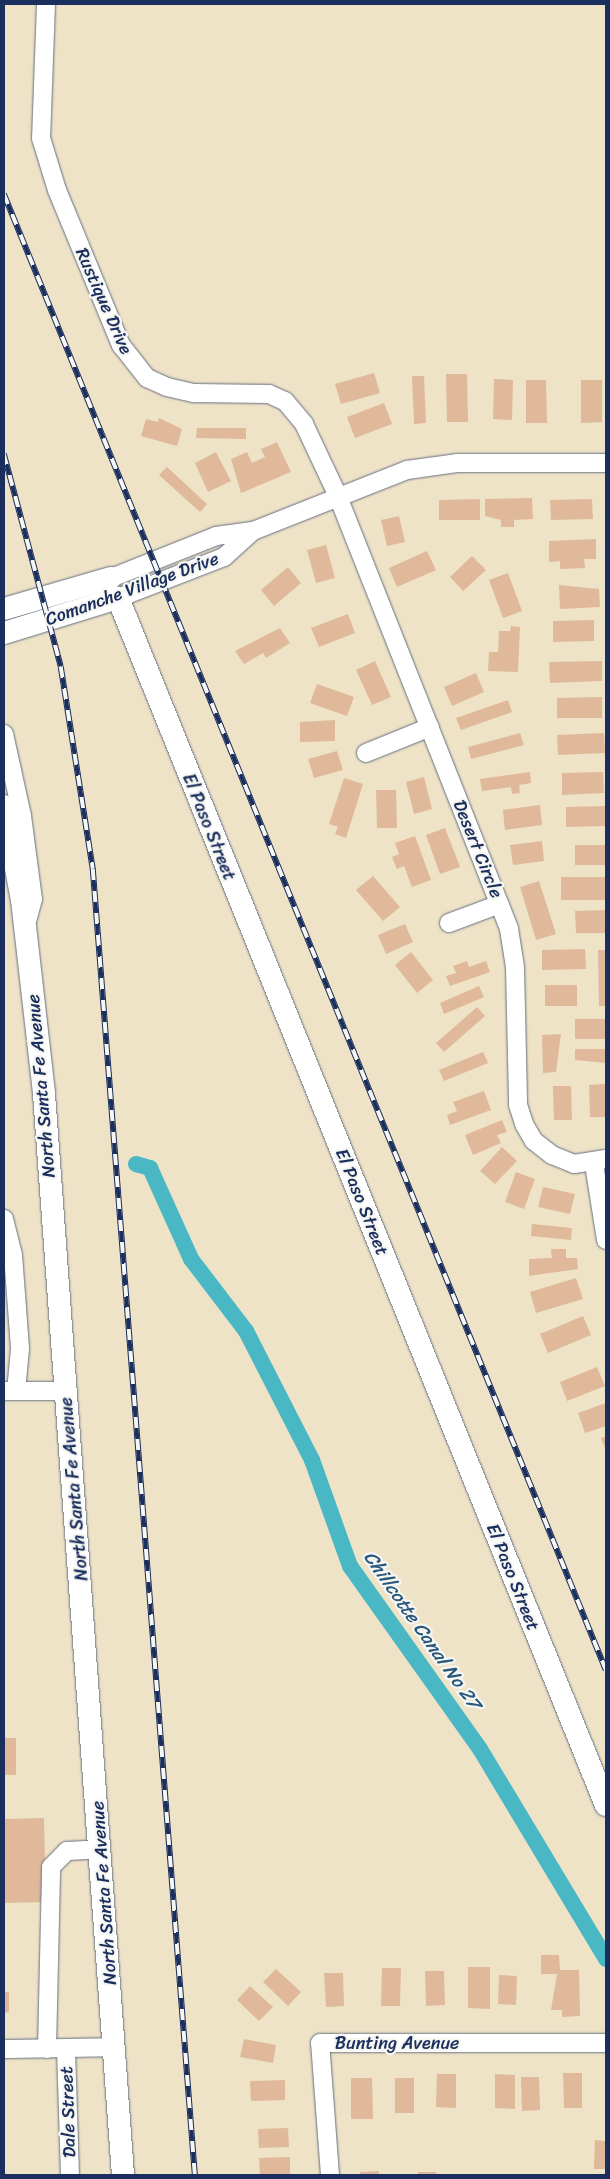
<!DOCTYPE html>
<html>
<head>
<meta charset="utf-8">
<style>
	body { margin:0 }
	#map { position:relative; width:610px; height:2179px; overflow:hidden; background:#eee3c6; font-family:Sriracha,sans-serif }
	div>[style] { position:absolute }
	.canal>* { height:16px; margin:-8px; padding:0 8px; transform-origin:8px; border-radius:8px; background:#49b7c4 }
	.building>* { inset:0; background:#e0b99b }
	.roads { filter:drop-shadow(0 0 1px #656e82) drop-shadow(0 0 1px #656e82) }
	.minor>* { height:18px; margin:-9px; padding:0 9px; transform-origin:9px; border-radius:9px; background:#fff }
	.major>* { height:22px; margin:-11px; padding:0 11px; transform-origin:11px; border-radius:11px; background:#fff }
	.rail>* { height:5.5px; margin-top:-2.75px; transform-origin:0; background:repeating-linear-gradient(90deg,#f6f6f2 0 11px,#1b2f5e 0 22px); box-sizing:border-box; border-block:1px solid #1b2f5e }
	span { translate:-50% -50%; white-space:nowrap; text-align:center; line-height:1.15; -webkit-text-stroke:4.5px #f6f6f2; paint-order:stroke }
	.street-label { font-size:18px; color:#1b2f5e }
	.water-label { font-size:19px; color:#29587d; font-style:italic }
	.frame { position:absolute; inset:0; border:5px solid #1b2f5e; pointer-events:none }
</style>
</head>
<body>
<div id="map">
	<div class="canal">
		<div style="left:136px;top:1164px;width:15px;rotate:16deg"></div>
		<div style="left:150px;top:1168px;width:100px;rotate:65.7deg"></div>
		<div style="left:191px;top:1259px;width:91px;rotate:52.6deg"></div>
		<div style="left:246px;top:1331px;width:145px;rotate:62.9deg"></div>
		<div style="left:312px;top:1460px;width:113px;rotate:70.3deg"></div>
		<div style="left:350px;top:1566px;width:224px;rotate:54.6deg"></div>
		<div style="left:480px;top:1749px;width:245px;rotate:59deg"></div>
	</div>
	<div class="building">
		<div style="clip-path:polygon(374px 373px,380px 393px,341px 404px,335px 384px)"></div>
		<div style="clip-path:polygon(446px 374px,467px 374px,468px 422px,447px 422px)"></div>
		<div style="clip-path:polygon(412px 376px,424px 376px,426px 423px,414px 424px)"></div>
		<div style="clip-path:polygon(494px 379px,513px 380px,512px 420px,493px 419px)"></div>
		<div style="clip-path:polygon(526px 380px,546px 380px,547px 423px,526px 423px)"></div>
		<div style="clip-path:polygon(581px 380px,602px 380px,602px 422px,581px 423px)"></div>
		<div style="clip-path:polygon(384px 403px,392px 424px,355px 438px,347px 417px)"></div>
		<div style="clip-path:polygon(159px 418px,182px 429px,177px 446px,141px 436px,146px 419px,158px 422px)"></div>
		<div style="clip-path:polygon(197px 428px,246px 428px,246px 439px,196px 438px)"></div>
		<div style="clip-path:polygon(277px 442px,291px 472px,241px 493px,231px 459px,247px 452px,252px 463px,265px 457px,261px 449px)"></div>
		<div style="clip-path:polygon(216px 452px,231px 481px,208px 492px,195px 463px)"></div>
		<div style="clip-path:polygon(167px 467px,207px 504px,200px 512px,159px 475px)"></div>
		<div style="clip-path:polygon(532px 498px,533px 519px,514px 520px,514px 527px,501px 527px,501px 520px,485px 516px,485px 499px)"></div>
		<div style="clip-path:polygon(480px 499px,480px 520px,439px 520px,439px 500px)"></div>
		<div style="clip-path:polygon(592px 499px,593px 519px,551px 520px,550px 500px)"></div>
		<div style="clip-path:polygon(399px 516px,405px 542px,387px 546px,381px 520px)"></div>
		<div style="clip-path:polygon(596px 539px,596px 559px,584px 559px,585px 568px,560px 569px,560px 561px,549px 562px,549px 541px)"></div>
		<div style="clip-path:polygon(326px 545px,335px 578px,316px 583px,307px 550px)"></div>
		<div style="clip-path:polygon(427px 551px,436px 570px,397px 587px,389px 568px)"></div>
		<div style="clip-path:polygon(472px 556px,486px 570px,463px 591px,450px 577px)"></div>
		<div style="clip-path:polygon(288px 567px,301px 583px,274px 606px,261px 590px)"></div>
		<div style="clip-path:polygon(508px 573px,522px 611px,503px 618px,489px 580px)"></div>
		<div style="clip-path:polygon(559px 585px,599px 589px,600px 607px,560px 609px)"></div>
		<div style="clip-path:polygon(348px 614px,355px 633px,319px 647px,311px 628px)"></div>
		<div style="clip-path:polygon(594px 620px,594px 641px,553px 642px,553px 621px)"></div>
		<div style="clip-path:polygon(511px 626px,520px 627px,518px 672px,488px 671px,489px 652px,498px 652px,499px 631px,510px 631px)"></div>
		<div style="clip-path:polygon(280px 628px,290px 643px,266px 658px,263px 653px,244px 664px,235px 651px)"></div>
		<div style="clip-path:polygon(375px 661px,391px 697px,372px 705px,356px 670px)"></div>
		<div style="clip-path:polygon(602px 661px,602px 681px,550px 683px,549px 662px)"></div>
		<div style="clip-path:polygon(476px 673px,484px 692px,452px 706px,444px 687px)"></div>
		<div style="clip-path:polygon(317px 684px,354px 697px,347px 716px,310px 703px)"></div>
		<div style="clip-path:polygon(602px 697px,602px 718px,557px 718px,557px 698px)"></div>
		<div style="clip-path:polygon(508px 700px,512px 712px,461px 730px,456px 718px)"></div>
		<div style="clip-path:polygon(335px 720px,335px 741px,300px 742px,300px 722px)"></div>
		<div style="clip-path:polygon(520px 733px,524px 745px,471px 759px,468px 747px)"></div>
		<div style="clip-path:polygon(604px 733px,605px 753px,558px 755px,557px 735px)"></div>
		<div style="clip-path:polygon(337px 751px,343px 770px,314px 778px,308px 759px)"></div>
		<div style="clip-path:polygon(530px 772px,531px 783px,519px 785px,520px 793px,512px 794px,511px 787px,482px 791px,480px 779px)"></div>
		<div style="clip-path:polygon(603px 772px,604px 793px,562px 795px,562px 773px)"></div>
		<div style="clip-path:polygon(424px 777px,432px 809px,414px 814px,406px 782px)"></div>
		<div style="clip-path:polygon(344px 778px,363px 784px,346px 838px,335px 834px,338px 827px,329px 824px)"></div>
		<div style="clip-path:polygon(376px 790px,396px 790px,397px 828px,377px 828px)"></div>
		<div style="clip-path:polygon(540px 805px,542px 825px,505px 830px,503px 810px)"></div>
		<div style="clip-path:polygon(606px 806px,606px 826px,566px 827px,566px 807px)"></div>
		<div style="clip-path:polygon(445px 828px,460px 867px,440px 874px,426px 835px)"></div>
		<div style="clip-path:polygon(415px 836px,431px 880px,412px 887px,404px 866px,397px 869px,392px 857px,399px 854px,395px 843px)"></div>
		<div style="clip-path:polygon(542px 841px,544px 861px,513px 865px,510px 845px)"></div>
		<div style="clip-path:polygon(575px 845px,606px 845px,606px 865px,575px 865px)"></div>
		<div style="clip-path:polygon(373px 876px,400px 907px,383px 921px,356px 890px)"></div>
		<div style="clip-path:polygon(561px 877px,606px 877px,606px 900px,561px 900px)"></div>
		<div style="clip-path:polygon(539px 881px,556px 934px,536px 940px,520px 887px)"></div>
		<div style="clip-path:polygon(606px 910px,606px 933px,576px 933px,575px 911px)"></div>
		<div style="clip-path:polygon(405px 924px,413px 942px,386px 954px,378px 935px)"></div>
		<div style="clip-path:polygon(585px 949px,586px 969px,542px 970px,542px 950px)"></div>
		<div style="clip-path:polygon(598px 950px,606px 950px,606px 1006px,599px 1006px)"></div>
		<div style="clip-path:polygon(411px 952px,433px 980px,417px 993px,395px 965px)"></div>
		<div style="clip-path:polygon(467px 961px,469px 967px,486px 961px,490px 972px,450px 986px,446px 976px,456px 973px,453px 966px)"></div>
		<div style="clip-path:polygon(545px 985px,577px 985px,577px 1006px,545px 1006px)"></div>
		<div style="clip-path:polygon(479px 986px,484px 997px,444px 1014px,440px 1003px)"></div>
		<div style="clip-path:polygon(477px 1007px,485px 1016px,444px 1052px,436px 1043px)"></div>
		<div style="clip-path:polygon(575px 1019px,606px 1019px,606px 1039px,575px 1039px)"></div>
		<div style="clip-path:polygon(561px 1034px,556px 1072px,543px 1073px,542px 1035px)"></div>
		<div style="clip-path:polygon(575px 1049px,606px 1049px,606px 1063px,575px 1060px)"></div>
		<div style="clip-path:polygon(483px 1052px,488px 1063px,444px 1081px,439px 1070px)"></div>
		<div style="clip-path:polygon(606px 1084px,606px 1117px,590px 1117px,589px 1085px)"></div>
		<div style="clip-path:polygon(553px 1086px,571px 1086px,572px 1120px,554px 1120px)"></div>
		<div style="clip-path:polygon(484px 1091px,491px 1110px,450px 1125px,447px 1115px,457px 1111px,453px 1102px)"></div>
		<div style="clip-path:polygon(502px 1120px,507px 1132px,497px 1135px,501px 1143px,473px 1155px,465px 1135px)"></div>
		<div style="clip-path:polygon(502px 1147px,517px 1161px,495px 1184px,480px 1171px)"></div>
		<div style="clip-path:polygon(516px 1172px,535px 1179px,524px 1209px,505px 1202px)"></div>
		<div style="clip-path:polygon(543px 1187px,575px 1194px,570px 1214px,538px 1207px)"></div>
		<div style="clip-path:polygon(532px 1224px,572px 1228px,571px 1240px,531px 1236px)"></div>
		<div style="clip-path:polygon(551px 1249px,566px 1249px,566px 1258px,577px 1258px,578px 1269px,529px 1276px,529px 1259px,552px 1258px)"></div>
		<div style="clip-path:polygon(576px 1278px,583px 1299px,536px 1313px,530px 1292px)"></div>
		<div style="clip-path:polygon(583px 1316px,591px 1335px,548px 1353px,540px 1334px)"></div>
		<div style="clip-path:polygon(597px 1367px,605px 1386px,567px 1401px,560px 1382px)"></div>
		<div style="clip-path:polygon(606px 1403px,606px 1426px,585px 1433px,578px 1413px)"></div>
		<div style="clip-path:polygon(606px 1436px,606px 1451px,601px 1438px)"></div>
		<div style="clip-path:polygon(4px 1738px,16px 1738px,16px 1775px,4px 1775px)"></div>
		<div style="clip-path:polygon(44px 1818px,46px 1902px,4px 1903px,4px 1819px)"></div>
		<div style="clip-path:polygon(541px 1955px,559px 1955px,560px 1970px,579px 1970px,580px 2016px,562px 2017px,562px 2010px,551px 2010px,557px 1974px,541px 1974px)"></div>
		<div style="clip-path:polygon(468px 1967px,490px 1967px,490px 2009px,468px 2008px)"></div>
		<div style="clip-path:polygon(382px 1968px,401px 1968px,400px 2006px,381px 2006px)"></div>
		<div style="clip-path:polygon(276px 1969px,301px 1992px,288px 2006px,263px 1982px)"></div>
		<div style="clip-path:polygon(425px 1971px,444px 1971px,445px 2005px,426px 2006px)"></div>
		<div style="clip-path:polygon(324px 1973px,343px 1973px,344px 2006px,326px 2007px)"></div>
		<div style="clip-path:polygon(499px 1975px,517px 1976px,516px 2005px,498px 2004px)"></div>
		<div style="clip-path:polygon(250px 1986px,273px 2007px,259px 2021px,237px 2000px)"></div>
		<div style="clip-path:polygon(4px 1992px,9px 1992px,9px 2012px,4px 2013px)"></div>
		<div style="clip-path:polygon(244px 2039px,276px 2045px,273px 2063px,240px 2057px)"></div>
		<div style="clip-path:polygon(563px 2073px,582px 2073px,582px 2108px,564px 2108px)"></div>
		<div style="clip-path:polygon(437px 2074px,456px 2074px,456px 2108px,436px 2107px)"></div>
		<div style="clip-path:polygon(495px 2074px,515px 2075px,515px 2109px,495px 2108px)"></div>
		<div style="clip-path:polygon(521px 2077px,539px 2077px,540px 2110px,522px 2111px)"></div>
		<div style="clip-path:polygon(351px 2078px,372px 2078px,373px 2119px,351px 2119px)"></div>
		<div style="clip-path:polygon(395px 2078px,414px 2078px,414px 2113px,395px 2113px)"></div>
		<div style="clip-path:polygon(285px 2080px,285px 2100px,251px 2101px,250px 2081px)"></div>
		<div style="clip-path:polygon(288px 2128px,289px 2147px,259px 2148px,258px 2129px)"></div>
		<div style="clip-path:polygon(595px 2140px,606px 2141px,606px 2169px,594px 2169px)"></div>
		<div style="clip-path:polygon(290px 2157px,290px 2175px,260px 2175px,259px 2158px)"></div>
		<div style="clip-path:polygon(379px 2171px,379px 2175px,360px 2175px,360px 2172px)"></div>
		<div style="clip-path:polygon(418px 2172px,436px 2172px,436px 2175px,418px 2175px)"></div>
	</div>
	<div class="roads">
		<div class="minor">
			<div style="left:46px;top:4px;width:134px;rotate:92.1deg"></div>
			<div style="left:41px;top:138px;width:54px;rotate:72.9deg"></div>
			<div style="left:57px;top:190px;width:168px;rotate:67.6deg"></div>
			<div style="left:121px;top:345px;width:42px;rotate:51.8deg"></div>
			<div style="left:147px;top:378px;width:22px;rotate:24deg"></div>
			<div style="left:167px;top:387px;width:28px;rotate:13deg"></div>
			<div style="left:194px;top:393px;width:75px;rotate:0.8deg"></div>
			<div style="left:269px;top:394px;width:17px;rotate:24deg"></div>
			<div style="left:285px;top:401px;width:30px;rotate:50deg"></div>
			<div style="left:304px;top:424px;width:77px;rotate:64.8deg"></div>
			<div style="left:337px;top:494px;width:468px;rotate:68.4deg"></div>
			<div style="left:509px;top:929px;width:39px;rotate:81deg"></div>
			<div style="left:515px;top:968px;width:137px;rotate:88.7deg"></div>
			<div style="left:518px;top:1105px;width:20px;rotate:72deg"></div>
			<div style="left:524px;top:1124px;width:20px;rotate:60deg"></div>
			<div style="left:534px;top:1141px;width:23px;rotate:38deg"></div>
			<div style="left:552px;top:1155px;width:24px;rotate:22deg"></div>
			<div style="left:574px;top:1164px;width:32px;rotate:-9deg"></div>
			<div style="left:111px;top:578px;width:113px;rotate:-21.8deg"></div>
			<div style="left:216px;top:536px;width:37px;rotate:-8deg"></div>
			<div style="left:253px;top:531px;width:166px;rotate:-21.6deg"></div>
			<div style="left:407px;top:470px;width:50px;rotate:-8deg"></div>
			<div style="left:457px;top:463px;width:149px"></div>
			<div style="left:118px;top:598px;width:114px;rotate:-21.1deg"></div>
			<div style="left:224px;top:557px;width:39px;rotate:-42deg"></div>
			<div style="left:4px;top:734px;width:84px;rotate:77.6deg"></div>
			<div style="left:22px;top:816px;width:84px;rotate:82.5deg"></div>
			<div style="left:33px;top:899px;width:20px;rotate:105deg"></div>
			<div style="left:366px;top:753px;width:69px;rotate:-22.1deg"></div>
			<div style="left:449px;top:923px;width:54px;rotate:-20.4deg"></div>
			<div style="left:594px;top:1164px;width:77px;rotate:81deg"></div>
			<div style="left:4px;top:1219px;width:37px;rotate:76deg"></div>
			<div style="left:13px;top:1255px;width:94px;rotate:85.7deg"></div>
			<div style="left:20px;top:1349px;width:42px;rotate:95.4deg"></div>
			<div style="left:4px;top:1391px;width:62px"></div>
			<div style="left:4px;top:2049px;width:111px;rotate:-1deg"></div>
			<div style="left:47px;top:2049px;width:182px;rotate:-88.7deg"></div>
			<div style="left:51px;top:1867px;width:23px;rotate:-45deg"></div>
			<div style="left:67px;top:1851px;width:34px;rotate:-3deg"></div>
			<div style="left:66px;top:2049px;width:126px;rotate:88.2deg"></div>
			<div style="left:330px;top:2175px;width:132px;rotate:-94.3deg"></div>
			<div style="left:320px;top:2043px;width:286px"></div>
		</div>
		<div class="major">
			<div style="left:4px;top:609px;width:111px;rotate:-16.2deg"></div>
			<div style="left:4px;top:633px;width:119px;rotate:-17.1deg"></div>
			<div style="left:118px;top:598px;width:1302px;rotate:67.99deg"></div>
			<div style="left:4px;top:806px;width:96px;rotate:79.2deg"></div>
			<div style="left:22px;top:900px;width:195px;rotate:83.5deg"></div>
			<div style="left:44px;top:1094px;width:1084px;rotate:85.82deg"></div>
		</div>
	</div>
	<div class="rail">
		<div style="left:4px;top:194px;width:1594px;rotate:67.81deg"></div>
		<div style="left:4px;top:454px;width:220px;rotate:75deg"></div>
		<div style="left:61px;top:667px;width:205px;rotate:81deg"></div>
		<div style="left:93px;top:869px;width:1310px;rotate:85.53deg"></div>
	</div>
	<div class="street-label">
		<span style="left:104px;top:301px;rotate:66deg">Rustique Drive</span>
		<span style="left:132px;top:589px;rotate:-20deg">Comanche Village Drive</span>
		<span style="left:209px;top:827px;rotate:68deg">El Paso Street</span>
		<span style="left:478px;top:849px;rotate:68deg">Desert Circle</span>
		<span style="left:41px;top:1086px;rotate:-95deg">North Santa Fe Avenue</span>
		<span style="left:362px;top:1202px;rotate:68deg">El Paso Street</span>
		<span style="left:74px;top:1489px;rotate:-95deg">North Santa Fe Avenue</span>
		<span style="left:513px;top:1577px;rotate:68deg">El Paso Street</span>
		<span style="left:104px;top:1893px;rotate:-94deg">North Santa Fe Avenue</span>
		<span style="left:397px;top:2043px">Bunting Avenue</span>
		<span style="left:68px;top:2112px;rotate:-92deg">Dale Street</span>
	</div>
	<div class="water-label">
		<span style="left:422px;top:1630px;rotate:55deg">Chillcotte Canal No 27</span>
	</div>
	<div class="frame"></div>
</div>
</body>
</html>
